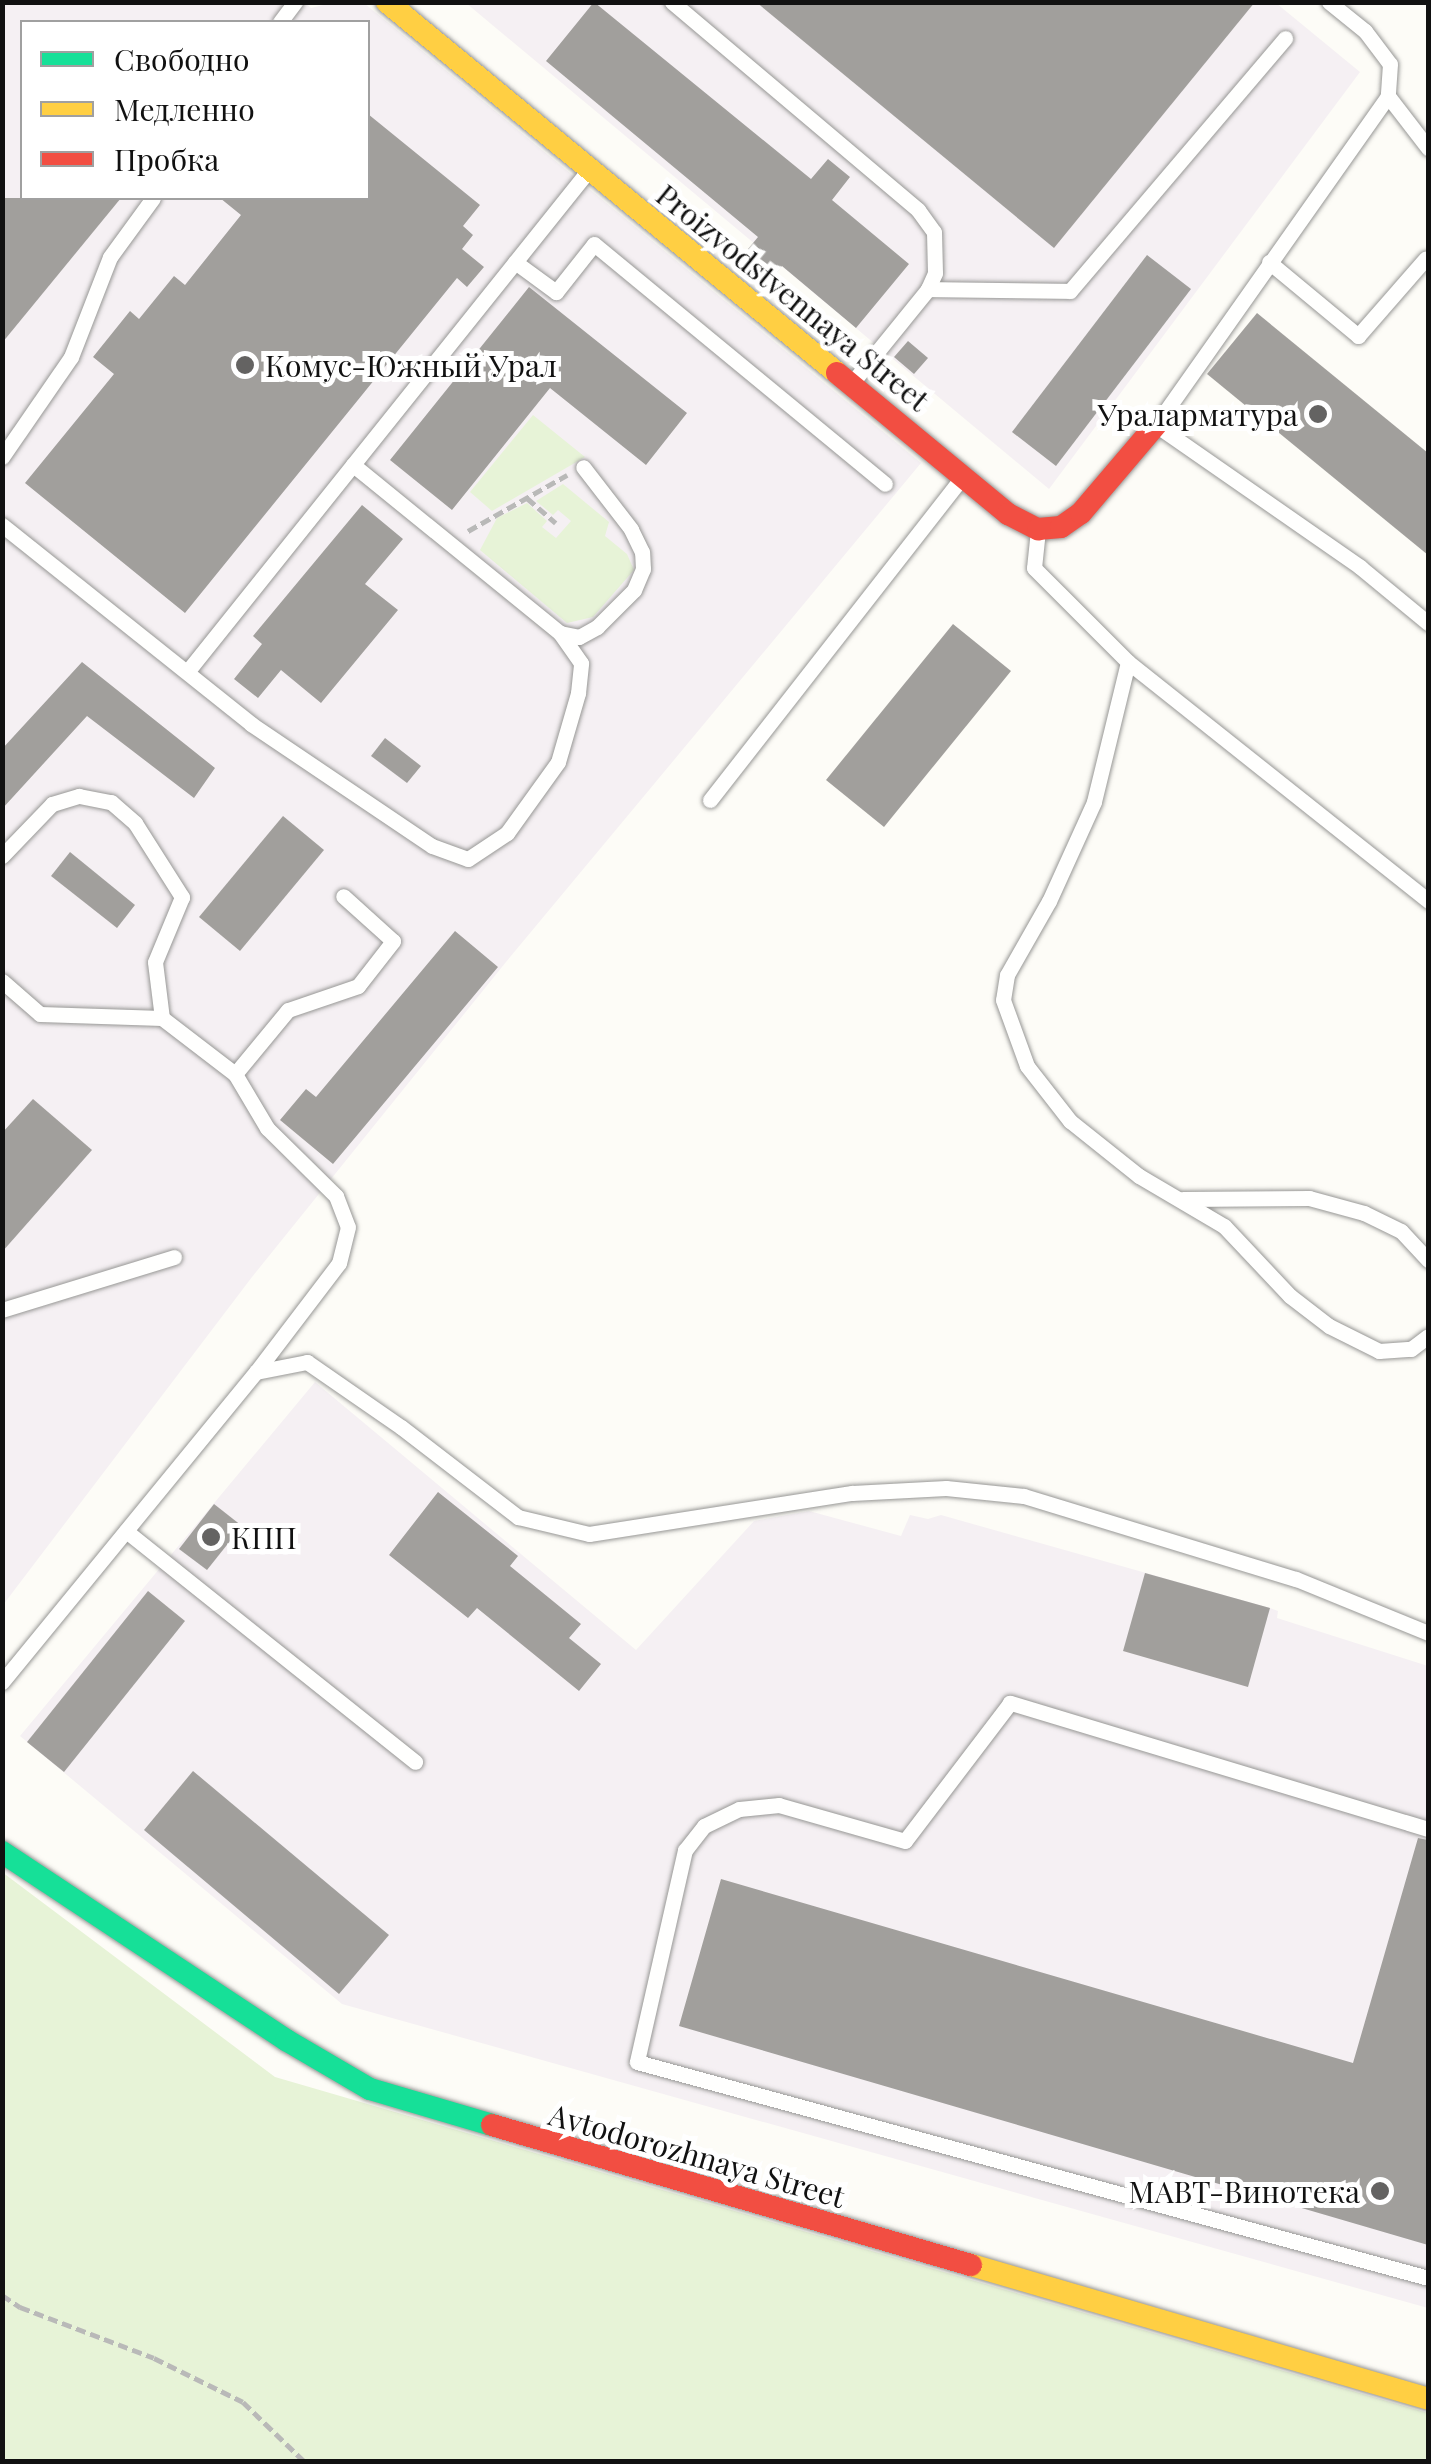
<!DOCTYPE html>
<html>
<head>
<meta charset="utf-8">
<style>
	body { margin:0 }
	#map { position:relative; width:1431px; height:2464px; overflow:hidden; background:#fdfcf7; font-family:"Playfair Display",serif }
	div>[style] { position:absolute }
	.industrial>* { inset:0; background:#f5f0f3 }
	.green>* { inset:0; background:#e7f3d7 }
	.building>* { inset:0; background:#a19f9c }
	.path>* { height:5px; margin-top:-2.5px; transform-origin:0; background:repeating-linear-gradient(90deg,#b9b9b8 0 10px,transparent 0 15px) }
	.roads { filter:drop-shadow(0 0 2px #979795) drop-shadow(0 0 2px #979795) }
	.lane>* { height:15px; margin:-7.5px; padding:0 7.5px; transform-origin:7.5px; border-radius:7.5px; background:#fffffe }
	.fast>* { height:22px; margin:-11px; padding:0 11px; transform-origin:11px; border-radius:11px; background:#16e098 }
	.slow>* { height:22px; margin:-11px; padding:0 11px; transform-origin:11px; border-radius:11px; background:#ffcf43 }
	.jam>* { height:22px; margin:-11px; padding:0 11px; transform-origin:11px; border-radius:11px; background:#f24e42 }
	.dots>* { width:28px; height:28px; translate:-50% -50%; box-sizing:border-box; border:5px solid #fff; border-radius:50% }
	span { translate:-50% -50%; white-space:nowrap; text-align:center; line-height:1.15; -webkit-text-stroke:10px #fff; paint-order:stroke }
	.street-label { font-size:30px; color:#111 }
	.poi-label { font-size:30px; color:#111 }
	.left { translate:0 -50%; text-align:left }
	.right { translate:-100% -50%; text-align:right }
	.frame { position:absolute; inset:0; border:5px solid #111; pointer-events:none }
	.legend { position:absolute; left:20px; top:20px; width:350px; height:180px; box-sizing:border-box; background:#fff; border:2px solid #a0a0a0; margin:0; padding:12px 18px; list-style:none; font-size:30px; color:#111 }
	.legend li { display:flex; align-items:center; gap:20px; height:50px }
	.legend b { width:50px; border:2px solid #a0a0a0 }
</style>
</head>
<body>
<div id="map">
	<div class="industrial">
		<div style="clip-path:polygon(evenodd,304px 2px,311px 8px,331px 3px,364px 3px,921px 463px,506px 962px,252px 1277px,3px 1605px,3px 3px,304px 2px,22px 22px,368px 22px,368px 198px,22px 198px,22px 22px)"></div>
		<div style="clip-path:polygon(466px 3px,1276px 3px,1360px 72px,1049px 489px)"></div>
		<div style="clip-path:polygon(315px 1382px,636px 1650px,754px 1521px,809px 1511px,901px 1536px,910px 1515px,928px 1519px,941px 1515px,1270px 1608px,1278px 1611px,1277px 1618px,1428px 1666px,1428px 2308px,342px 2004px,20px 1736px)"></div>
	</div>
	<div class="green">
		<div style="clip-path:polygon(533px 415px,585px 457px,492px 511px,470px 492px)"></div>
		<div style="clip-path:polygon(563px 484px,609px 522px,605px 536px,627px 554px,634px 570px,593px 617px,567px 623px,480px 550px,497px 518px,527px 503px,547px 521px,542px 527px,556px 538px,571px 521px,558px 510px,553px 515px,536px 501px)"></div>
		<div style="clip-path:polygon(2px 1872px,275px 2077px,1428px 2413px,1428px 2461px,3px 2461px)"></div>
	</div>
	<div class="building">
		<div style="clip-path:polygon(594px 2px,811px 179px,828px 159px,850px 177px,832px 200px,909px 264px,856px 328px,782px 266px,776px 273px,748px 249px,758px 237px,546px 61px)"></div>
		<div style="clip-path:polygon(756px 2px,1255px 2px,1054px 248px)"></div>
		<div style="clip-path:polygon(368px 114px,480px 205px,463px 226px,473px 235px,462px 249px,484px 267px,467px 287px,457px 278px,185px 613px,25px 483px,114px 374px,93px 357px,130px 311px,139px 319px,174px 276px,185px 285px,241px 215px,220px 198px,368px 198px)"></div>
		<div style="clip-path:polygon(2px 198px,121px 198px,2px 343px)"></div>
		<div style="clip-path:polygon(1147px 255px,1191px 289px,1056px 466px,1012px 432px)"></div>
		<div style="clip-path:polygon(529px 287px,687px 413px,646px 465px,550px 388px,452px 510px,390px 460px)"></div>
		<div style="clip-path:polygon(1257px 313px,1428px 453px,1428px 555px,1207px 374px)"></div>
		<div style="clip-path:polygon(908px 341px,928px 358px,914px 374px,894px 357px)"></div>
		<div style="clip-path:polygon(362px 505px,403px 539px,365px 584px,398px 610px,321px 703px,281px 670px,258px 698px,234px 679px,262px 644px,253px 636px)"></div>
		<div style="clip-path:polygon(953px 624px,1011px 671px,884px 827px,826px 780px)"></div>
		<div style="clip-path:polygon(82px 662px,215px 768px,194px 798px,87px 716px,2px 809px,2px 749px)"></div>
		<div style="clip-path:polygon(385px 738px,421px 766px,407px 783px,371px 756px)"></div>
		<div style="clip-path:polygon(283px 816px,324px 850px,240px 951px,199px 917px)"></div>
		<div style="clip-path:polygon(70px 852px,135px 905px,117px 928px,51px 876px)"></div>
		<div style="clip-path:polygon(455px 931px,498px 967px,333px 1164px,280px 1120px,306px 1089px,316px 1097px)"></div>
		<div style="clip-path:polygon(33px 1099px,92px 1150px,2px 1252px,2px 1133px)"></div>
		<div style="clip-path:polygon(438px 1492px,518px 1556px,510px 1566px,581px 1624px,569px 1638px,601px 1664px,579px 1691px,477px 1608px,468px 1618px,389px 1555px)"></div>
		<div style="clip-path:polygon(214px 1504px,242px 1526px,207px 1570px,179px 1549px)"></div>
		<div style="clip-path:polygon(1145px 1573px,1270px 1608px,1248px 1687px,1123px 1651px)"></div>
		<div style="clip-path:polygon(148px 1591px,185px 1621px,64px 1772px,27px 1742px)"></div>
		<div style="clip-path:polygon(193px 1771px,389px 1935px,339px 1994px,144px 1830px)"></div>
		<div style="clip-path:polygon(1418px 1838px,1428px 1840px,1428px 2245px,679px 2026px,721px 1879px,1353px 2063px)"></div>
	</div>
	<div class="path">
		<div style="left:527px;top:498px;width:38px;rotate:41deg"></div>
		<div style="left:468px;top:531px;width:114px;rotate:-29.5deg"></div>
		<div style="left:2px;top:2295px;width:22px;rotate:34deg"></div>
		<div style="left:20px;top:2307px;width:143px;rotate:20.8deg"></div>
		<div style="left:154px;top:2358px;width:99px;rotate:26.3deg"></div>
		<div style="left:243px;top:2402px;width:86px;rotate:44.1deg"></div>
	</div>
	<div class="roads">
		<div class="lane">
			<div style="left:672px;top:2px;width:322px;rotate:40.2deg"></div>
			<div style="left:918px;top:210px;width:27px;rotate:54deg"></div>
			<div style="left:934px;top:232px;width:41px;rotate:88.6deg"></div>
			<div style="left:935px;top:273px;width:17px;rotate:114deg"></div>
			<div style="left:928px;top:289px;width:116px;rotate:129deg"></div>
			<div style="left:1329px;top:2px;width:46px;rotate:38.9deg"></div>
			<div style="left:1365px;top:31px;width:41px;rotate:52.9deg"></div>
			<div style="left:1390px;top:64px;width:32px;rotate:94deg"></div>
			<div style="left:1388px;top:96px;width:403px;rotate:125.2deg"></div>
			<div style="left:1156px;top:425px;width:249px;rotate:34.8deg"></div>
			<div style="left:1360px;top:567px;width:88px;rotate:39.5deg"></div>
			<div style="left:280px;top:22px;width:25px;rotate:-53deg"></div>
			<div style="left:1388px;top:96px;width:66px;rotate:52.4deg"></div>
			<div style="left:515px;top:262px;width:51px;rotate:36.2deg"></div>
			<div style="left:556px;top:292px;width:61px;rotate:-51.6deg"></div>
			<div style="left:594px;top:244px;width:377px;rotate:39.5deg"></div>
			<div style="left:1269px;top:262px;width:116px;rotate:39.7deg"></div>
			<div style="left:1358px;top:336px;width:103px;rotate:-48.9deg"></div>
			<div style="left:928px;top:289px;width:142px;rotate:0.8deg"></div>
			<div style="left:1070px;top:291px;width:332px;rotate:-49.6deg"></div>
			<div style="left:2px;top:457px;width:121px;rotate:-55.4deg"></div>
			<div style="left:71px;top:357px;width:107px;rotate:-68.7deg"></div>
			<div style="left:110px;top:257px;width:73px;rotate:-53.9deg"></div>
			<div style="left:2px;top:525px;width:319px;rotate:38.6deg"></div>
			<div style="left:251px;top:724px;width:218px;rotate:34deg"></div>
			<div style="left:432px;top:846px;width:38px;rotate:20deg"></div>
			<div style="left:468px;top:859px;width:47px;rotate:-33.7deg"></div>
			<div style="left:507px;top:833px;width:87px;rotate:-54.3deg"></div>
			<div style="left:558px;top:762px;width:72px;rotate:-73.8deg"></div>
			<div style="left:578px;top:693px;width:30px;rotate:-84deg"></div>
			<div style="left:581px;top:663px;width:37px;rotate:-125deg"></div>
			<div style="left:560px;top:633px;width:267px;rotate:-140.9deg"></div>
			<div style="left:1038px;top:530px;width:38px;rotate:96deg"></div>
			<div style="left:1034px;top:568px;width:133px;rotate:45deg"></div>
			<div style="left:1128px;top:662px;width:144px;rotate:103.7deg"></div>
			<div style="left:1094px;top:802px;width:109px;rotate:114.4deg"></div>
			<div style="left:1049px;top:901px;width:85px;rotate:119.6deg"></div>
			<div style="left:1007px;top:975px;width:25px;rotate:99deg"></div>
			<div style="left:1003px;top:1000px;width:70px;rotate:70deg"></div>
			<div style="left:1027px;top:1066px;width:70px;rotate:52deg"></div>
			<div style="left:1070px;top:1121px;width:88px;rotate:38.6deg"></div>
			<div style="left:1139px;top:1176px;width:99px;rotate:30.5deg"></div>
			<div style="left:1224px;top:1226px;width:96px;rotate:46.7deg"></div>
			<div style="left:1290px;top:1296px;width:49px;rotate:37.6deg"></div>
			<div style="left:1329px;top:1326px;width:56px;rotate:26.6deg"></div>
			<div style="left:1379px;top:1351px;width:32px;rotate:-4deg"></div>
			<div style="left:1411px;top:1349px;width:21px;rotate:-37deg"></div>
			<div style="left:560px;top:633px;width:19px;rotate:12deg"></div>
			<div style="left:579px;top:637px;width:21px;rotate:-29deg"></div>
			<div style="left:597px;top:627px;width:52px;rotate:-45deg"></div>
			<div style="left:634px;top:590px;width:23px;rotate:-67deg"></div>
			<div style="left:643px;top:569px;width:17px;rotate:-93deg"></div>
			<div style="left:642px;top:552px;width:25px;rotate:-116deg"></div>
			<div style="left:631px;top:529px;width:78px;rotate:-127.7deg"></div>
			<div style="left:1128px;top:662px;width:384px;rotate:38.5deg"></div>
			<div style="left:187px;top:672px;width:642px;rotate:-51.33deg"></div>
			<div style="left:710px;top:800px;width:407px;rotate:-52deg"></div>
			<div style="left:2px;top:856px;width:72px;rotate:-46.1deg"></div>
			<div style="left:52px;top:804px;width:28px;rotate:-17deg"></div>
			<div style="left:79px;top:796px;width:33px;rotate:11deg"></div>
			<div style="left:111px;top:802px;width:32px;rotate:41deg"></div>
			<div style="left:135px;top:823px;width:88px;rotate:57.6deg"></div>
			<div style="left:182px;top:897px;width:70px;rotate:112.6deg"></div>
			<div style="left:155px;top:962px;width:56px;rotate:82.9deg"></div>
			<div style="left:162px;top:1018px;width:92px;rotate:37.5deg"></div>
			<div style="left:235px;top:1074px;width:63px;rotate:59.3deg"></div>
			<div style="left:267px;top:1128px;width:97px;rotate:44.6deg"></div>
			<div style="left:336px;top:1196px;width:33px;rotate:69deg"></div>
			<div style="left:348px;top:1227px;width:37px;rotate:104deg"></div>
			<div style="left:339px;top:1263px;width:137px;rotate:127.3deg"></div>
			<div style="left:2px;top:981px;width:50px;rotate:41deg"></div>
			<div style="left:40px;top:1014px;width:122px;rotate:1.9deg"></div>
			<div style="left:235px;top:1074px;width:83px;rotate:-50.4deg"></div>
			<div style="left:288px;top:1010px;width:74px;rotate:-18.9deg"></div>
			<div style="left:358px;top:986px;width:57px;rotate:-52.1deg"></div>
			<div style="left:393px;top:941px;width:67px;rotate:-138deg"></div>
			<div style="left:1183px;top:1199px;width:126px;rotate:-0.5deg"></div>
			<div style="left:1309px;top:1198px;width:57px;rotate:15.3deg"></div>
			<div style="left:1364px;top:1213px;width:41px;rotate:25.9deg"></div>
			<div style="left:1401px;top:1231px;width:40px;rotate:47deg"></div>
			<div style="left:2px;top:1310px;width:180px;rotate:-17.1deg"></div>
			<div style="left:126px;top:1531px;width:370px;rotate:38.6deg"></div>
			<div style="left:2px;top:1682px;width:401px;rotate:-50.7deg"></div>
			<div style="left:256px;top:1372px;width:52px;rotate:-11.1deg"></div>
			<div style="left:307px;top:1362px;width:114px;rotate:34.7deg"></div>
			<div style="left:401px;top:1427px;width:148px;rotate:37.6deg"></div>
			<div style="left:518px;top:1517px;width:73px;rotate:13.5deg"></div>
			<div style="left:589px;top:1534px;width:266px;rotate:-8.9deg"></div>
			<div style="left:852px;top:1493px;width:94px;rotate:-3deg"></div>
			<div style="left:946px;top:1488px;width:78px;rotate:5.9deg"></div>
			<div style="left:1024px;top:1496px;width:284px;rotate:17deg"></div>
			<div style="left:1296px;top:1579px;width:143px;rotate:22.2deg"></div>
			<div style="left:1428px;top:1829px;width:437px;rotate:-163.2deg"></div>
			<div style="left:1010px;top:1703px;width:173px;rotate:127.3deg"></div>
			<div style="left:905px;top:1841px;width:131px;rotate:-164.1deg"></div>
			<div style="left:779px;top:1805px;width:40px;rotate:174.3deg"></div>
			<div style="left:739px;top:1809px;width:39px;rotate:154deg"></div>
			<div style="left:704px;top:1826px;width:31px;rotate:128deg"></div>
			<div style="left:685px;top:1850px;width:217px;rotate:102.8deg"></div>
			<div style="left:637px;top:2062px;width:820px;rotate:15.27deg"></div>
		</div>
		<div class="fast">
			<div style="left:2px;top:1852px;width:341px;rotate:33.5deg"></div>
			<div style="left:286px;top:2040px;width:97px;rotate:30.3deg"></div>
			<div style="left:370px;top:2089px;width:127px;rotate:16.4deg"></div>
		</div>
		<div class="slow">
			<div style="left:387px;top:2px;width:583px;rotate:39.5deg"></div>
			<div style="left:971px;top:2265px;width:476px;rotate:16.3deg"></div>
		</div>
		<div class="jam">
			<div style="left:837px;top:373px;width:222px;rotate:39.5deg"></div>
			<div style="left:1008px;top:514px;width:34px;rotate:27deg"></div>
			<div style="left:1038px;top:529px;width:23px;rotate:-5deg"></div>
			<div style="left:1061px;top:527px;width:24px;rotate:-35deg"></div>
			<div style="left:1081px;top:513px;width:116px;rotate:-49.6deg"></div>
			<div style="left:492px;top:2125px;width:499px;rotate:16.3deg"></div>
		</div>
	</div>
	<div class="dots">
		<div style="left:245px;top:365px;background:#646362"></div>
		<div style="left:1318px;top:414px;background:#646362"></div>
		<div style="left:211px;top:1537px;background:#646362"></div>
		<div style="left:1380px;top:2191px;background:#646362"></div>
	</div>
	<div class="street-label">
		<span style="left:793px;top:297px;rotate:39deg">Proizvodstvennaya Street</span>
		<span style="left:697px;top:2155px;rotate:16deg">Avtodorozhnaya Street</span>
	</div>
	<div class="poi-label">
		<span class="left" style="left:265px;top:365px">Комус-Южный Урал</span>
		<span class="right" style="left:1298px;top:414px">Ураларматура</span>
		<span class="left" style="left:231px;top:1537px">КПП</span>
		<span class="right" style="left:1360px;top:2191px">МАВТ-Винотека</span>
	</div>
	<div class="frame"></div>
	<ul class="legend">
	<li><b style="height:12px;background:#16e098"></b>Свободно</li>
	<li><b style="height:12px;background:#ffcf43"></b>Медленно</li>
	<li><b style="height:12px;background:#f24e42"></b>Пробка</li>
	</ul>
</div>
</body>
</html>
